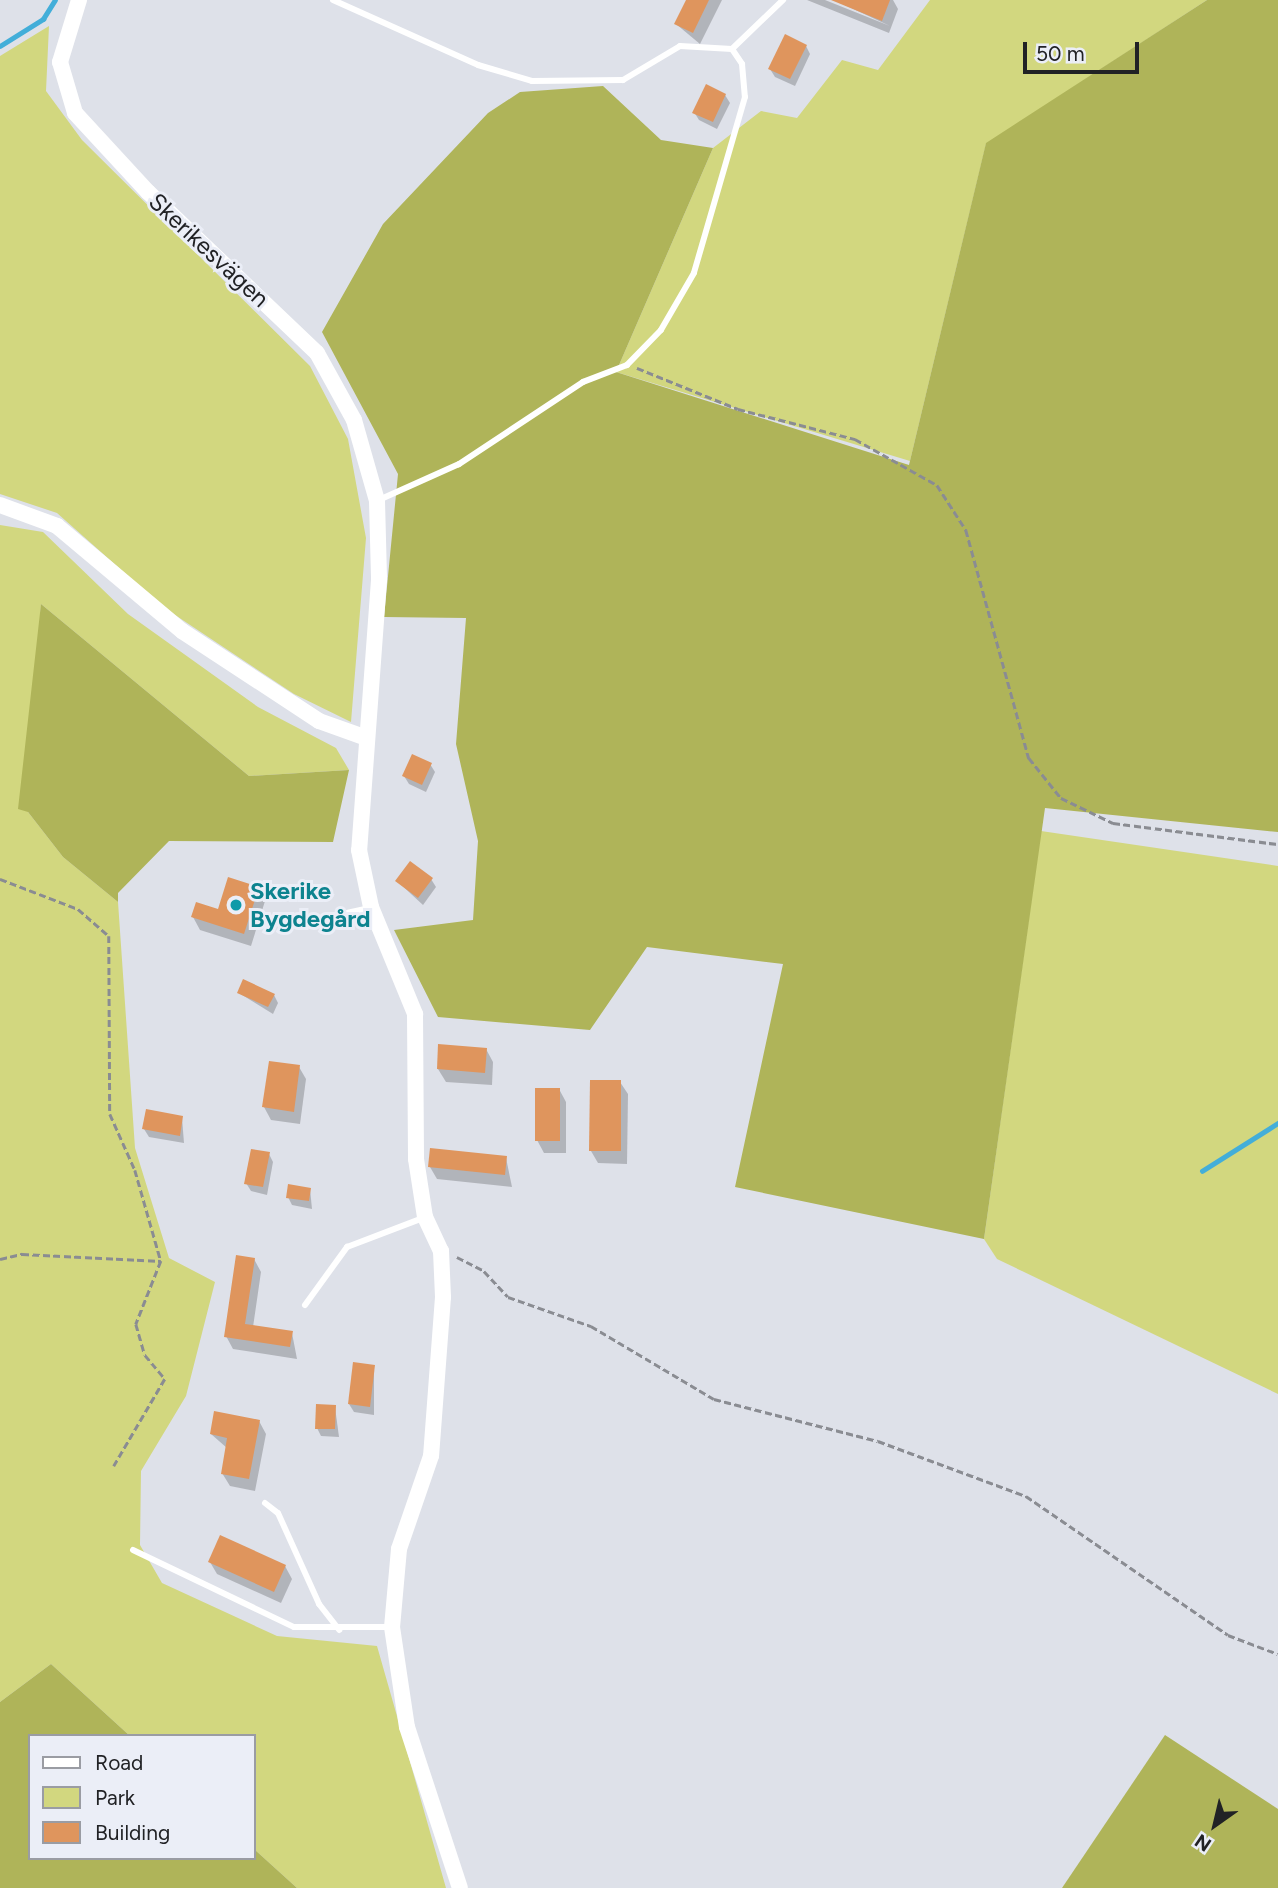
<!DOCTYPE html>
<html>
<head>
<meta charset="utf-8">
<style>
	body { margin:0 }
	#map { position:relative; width:1278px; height:1888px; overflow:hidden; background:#dee1e9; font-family:Figtree,sans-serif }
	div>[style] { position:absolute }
	.green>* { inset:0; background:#d2d77f }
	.forest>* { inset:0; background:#afb459 }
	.shadow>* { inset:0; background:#0003 }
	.stream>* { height:4.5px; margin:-2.25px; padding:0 2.25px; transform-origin:2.25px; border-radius:2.25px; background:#43aed9 }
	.building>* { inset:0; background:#df955d }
	.path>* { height:2.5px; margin-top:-1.25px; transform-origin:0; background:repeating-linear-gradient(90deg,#8a8c92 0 7px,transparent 0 10.5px) }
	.service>* { height:6px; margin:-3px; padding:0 3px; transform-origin:3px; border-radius:3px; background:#fff }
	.tertiary>* { height:16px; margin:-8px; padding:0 8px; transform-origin:8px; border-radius:8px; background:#fff }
	.dots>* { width:19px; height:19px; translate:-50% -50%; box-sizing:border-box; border:4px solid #ebeef7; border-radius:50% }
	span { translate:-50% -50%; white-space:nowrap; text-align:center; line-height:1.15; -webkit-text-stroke:6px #ebeef7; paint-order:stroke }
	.street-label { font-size:24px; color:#212225 }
	.culture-label { font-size:24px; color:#0d838f; font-weight:700 }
	.left { translate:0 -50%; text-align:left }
	.legend { position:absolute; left:28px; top:1734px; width:228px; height:126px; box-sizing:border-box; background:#ebeef7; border:2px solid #9a9ca3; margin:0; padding:9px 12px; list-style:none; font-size:21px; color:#212225 }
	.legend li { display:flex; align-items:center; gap:14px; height:35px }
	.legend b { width:35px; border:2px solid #9a9ca3 }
	.north { position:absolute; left:1180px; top:1790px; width:70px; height:70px; -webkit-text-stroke:5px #ebeef7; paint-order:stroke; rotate:214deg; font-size:19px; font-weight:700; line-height:28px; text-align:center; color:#212225 }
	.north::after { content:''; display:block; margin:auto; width:24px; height:32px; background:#212225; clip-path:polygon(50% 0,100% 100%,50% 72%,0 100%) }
	.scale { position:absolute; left:1023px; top:42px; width:116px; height:32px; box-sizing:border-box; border:4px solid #212225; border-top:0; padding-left:9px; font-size:21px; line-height:24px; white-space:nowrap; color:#212225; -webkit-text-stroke:5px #ebeef7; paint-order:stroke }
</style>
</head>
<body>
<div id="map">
	<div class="green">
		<div style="clip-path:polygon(930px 0,1207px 0,986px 144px,910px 461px,616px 372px,713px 148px,761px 111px,797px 118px,842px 60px,878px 70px)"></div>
		<div style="clip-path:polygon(49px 26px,46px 91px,82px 140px,310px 366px,348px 439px,366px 538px,351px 722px,294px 694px,163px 607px,57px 513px,0 494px,0 56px)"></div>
		<div style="clip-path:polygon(0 525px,43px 532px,128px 614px,258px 707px,336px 748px,349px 770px,249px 776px,41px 604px,28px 812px,63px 857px,118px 902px,135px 1148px,169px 1258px,215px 1282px,186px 1396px,141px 1471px,140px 1545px,162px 1583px,277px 1636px,377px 1646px,446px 1888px,297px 1888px,254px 1849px,254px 1736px,130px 1736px,51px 1664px,0 1702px)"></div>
		<div style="clip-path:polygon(1041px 831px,1278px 866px,1278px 1394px,997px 1259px,984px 1239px)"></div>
	</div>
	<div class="forest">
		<div style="clip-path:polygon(1207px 0,1278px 0,1278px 832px,1045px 808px,984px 1239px,735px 1187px,783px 964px,647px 947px,590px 1030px,438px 1017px,394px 930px,473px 920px,478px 841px,456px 744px,466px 618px,384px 617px,398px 474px,322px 332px,383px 224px,488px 113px,520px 92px,603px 86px,661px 140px,713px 148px,616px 372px,909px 465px,986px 143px)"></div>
		<div style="clip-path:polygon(41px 604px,249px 776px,349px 770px,333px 842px,169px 841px,118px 893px,118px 902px,63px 857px,28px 812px,18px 809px)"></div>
		<div style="clip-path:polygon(51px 1664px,130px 1736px,30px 1736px,30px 1858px,254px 1858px,254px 1849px,297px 1888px,0 1888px,0 1702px)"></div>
		<div style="clip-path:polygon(1165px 1735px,1278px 1809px,1278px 1888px,1062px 1888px)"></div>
	</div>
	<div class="shadow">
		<div style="clip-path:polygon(688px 0,722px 0,700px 44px,676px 24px)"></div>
		<div style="clip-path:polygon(807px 0,825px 0,890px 26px,834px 0,893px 0,898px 9px,889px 33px)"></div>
		<div style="clip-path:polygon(806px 46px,810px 54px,795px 86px,775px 77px,770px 69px)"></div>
		<div style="clip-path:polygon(725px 95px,730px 103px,717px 129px,699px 120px,694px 112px)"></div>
		<div style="clip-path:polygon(430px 764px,435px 772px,426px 792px,409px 784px,404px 776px)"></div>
		<div style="clip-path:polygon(431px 879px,436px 887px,423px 905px,397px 881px)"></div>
		<div style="clip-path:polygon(257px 888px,265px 901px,251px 946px,200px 930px,193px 917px,219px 911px)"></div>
		<div style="clip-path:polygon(239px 993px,274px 995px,278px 1003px,273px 1014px)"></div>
		<div style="clip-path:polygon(486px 1049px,493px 1062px,492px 1085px,446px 1082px,438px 1069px)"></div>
		<div style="clip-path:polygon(299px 1067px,306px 1079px,300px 1124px,271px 1120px,264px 1107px)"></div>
		<div style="clip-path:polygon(620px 1082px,628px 1094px,627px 1164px,598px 1163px,591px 1151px)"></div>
		<div style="clip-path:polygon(559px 1089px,566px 1102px,566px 1153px,544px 1153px,537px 1140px)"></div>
		<div style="clip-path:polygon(182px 1118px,184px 1143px,149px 1137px,144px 1129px)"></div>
		<div style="clip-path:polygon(269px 1154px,273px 1162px,267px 1195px,251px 1191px,246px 1183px)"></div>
		<div style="clip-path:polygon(506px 1158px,512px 1187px,437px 1179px,430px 1167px)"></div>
		<div style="clip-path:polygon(310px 1189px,312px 1209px,292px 1205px,288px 1197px)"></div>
		<div style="clip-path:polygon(254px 1259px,261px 1272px,253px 1327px,292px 1333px,297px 1359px,233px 1349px,226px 1336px)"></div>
		<div style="clip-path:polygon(374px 1366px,374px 1415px,354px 1412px,349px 1404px)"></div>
		<div style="clip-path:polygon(335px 1407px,339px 1437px,321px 1436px,317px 1428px)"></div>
		<div style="clip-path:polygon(259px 1421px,266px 1434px,255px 1491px,230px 1486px,222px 1473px,227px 1448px,211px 1434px)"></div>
		<div style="clip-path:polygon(210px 1562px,285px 1566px,292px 1579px,281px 1603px,217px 1574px)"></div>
	</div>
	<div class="stream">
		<div style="left:0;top:46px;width:51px;rotate:-32.1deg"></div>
		<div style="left:43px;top:19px;width:22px;rotate:-58deg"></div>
		<div style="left:1202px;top:1171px;width:90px;rotate:-32.3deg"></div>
	</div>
	<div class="building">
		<div style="clip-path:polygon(686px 0,709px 0,693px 33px,674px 24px)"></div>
		<div style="clip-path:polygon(831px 0,890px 0,882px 21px)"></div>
		<div style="clip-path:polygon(785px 34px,807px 45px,790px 79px,768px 69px)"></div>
		<div style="clip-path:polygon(706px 84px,726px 94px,713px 122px,692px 113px)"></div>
		<div style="clip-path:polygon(412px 754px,432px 763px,422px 785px,402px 776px)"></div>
		<div style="clip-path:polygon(410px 861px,433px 878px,418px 898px,395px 881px)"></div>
		<div style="clip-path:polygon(228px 877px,259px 887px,244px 934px,191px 917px,196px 902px,218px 909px)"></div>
		<div style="clip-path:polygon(243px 979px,275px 994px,268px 1007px,237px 993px)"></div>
		<div style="clip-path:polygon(438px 1044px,487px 1048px,485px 1073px,437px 1069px)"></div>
		<div style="clip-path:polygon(269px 1061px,300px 1065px,294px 1112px,262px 1107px)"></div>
		<div style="clip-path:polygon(590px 1080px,621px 1080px,621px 1151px,589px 1151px)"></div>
		<div style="clip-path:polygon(535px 1088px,560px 1088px,560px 1141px,535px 1141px)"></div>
		<div style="clip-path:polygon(146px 1109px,183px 1116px,180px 1136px,142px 1129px)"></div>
		<div style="clip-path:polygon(430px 1148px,507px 1156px,505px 1175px,428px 1167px)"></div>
		<div style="clip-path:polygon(251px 1149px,270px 1152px,263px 1187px,244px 1184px)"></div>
		<div style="clip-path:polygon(288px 1184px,311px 1188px,309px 1201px,286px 1198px)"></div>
		<div style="clip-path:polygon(236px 1255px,255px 1258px,245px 1324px,293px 1331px,290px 1347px,224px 1337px)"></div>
		<div style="clip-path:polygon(353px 1362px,375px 1365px,370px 1407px,348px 1404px)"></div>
		<div style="clip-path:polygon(316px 1404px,336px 1405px,335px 1429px,315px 1429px)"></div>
		<div style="clip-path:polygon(214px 1411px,260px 1420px,249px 1479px,221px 1474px,227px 1438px,210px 1434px)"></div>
		<div style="clip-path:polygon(220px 1535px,286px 1565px,274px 1592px,208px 1562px)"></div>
	</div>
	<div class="path">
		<div style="left:637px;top:368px;width:109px;rotate:22.1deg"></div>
		<div style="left:738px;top:409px;width:121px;rotate:14.4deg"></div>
		<div style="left:855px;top:439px;width:94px;rotate:29.3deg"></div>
		<div style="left:937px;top:485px;width:54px;rotate:57.2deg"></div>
		<div style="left:966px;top:530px;width:237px;rotate:74.6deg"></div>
		<div style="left:1029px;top:758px;width:51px;rotate:51.3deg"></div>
		<div style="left:1061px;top:798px;width:58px;rotate:25.7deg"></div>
		<div style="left:1113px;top:823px;width:166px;rotate:7.3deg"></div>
		<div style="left:0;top:879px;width:84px;rotate:21deg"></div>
		<div style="left:78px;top:909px;width:41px;rotate:41.1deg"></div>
		<div style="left:109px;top:936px;width:178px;rotate:89.7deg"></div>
		<div style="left:110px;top:1114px;width:61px;rotate:65.9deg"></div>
		<div style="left:135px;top:1170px;width:95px;rotate:74.1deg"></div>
		<div style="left:457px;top:1257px;width:30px;rotate:27deg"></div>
		<div style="left:484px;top:1271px;width:35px;rotate:47deg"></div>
		<div style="left:508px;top:1297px;width:88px;rotate:19.3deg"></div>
		<div style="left:591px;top:1326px;width:143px;rotate:30.7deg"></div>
		<div style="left:714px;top:1399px;width:169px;rotate:14.4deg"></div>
		<div style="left:878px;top:1441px;width:158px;rotate:20.4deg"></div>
		<div style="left:1026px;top:1496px;width:245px;rotate:34.5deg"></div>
		<div style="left:1228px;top:1635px;width:53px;rotate:20.8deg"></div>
		<div style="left:0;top:1259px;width:23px;rotate:-13deg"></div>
		<div style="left:22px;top:1254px;width:139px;rotate:2.9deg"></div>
		<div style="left:161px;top:1261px;width:68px;rotate:111.6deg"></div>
		<div style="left:136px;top:1324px;width:32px;rotate:74deg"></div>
		<div style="left:145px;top:1355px;width:31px;rotate:50deg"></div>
		<div style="left:165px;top:1379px;width:101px;rotate:120.4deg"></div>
	</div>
	<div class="service">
		<div style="left:333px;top:0;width:159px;rotate:24.1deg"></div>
		<div style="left:478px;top:65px;width:56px;rotate:16.5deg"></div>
		<div style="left:532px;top:81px;width:91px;rotate:-0.6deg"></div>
		<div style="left:623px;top:80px;width:66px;rotate:-30.8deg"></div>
		<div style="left:680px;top:46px;width:52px;rotate:3.3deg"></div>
		<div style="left:732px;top:49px;width:18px;rotate:56deg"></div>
		<div style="left:742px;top:64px;width:33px;rotate:85deg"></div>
		<div style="left:745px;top:97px;width:183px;rotate:106.2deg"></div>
		<div style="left:694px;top:273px;width:66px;rotate:120.1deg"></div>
		<div style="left:661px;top:330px;width:49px;rotate:134.2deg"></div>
		<div style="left:627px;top:365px;width:47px;rotate:158.9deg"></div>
		<div style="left:583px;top:382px;width:149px;rotate:146.5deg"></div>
		<div style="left:459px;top:464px;width:88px;rotate:155.8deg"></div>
		<div style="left:732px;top:49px;width:71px;rotate:-43.9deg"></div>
		<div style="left:276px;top:917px;width:34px;rotate:7deg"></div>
		<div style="left:310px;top:921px;width:60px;rotate:-12.4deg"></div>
		<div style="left:305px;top:1305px;width:72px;rotate:-54.1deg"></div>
		<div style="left:347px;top:1247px;width:81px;rotate:-20.9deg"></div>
		<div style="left:265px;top:1503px;width:16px;rotate:38deg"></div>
		<div style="left:278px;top:1513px;width:100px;rotate:65.7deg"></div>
		<div style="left:319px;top:1604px;width:33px;rotate:52deg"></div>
		<div style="left:133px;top:1550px;width:178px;rotate:25.6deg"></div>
		<div style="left:294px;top:1627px;width:96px"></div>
	</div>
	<div class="tertiary">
		<div style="left:79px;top:0;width:65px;rotate:107deg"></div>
		<div style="left:60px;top:62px;width:53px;rotate:73.6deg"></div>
		<div style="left:75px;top:113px;width:108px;rotate:47.3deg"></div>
		<div style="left:148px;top:192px;width:233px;rotate:43.6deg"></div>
		<div style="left:317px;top:353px;width:77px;rotate:61.1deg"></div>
		<div style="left:354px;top:420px;width:84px;rotate:74.1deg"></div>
		<div style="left:377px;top:501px;width:79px;rotate:88.5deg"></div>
		<div style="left:379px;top:580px;width:271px;rotate:94.2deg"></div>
		<div style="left:359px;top:850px;width:58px;rotate:78.1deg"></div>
		<div style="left:371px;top:907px;width:116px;rotate:67.6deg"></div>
		<div style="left:415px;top:1014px;width:145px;rotate:89.6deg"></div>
		<div style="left:416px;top:1159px;width:59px;rotate:81.2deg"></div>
		<div style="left:425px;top:1217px;width:38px;rotate:65deg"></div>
		<div style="left:441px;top:1251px;width:46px;rotate:87.5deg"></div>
		<div style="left:443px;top:1297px;width:159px;rotate:94.3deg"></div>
		<div style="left:431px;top:1456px;width:98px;rotate:109deg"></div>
		<div style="left:399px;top:1549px;width:78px;rotate:95.1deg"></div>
		<div style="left:392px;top:1627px;width:101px;rotate:81.5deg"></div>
		<div style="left:407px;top:1727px;width:169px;rotate:71.8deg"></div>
		<div style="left:0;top:505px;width:61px;rotate:20.2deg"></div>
		<div style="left:57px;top:526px;width:163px;rotate:40deg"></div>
		<div style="left:182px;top:631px;width:164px;rotate:33.3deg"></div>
		<div style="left:319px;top:721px;width:48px;rotate:19.6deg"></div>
	</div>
	<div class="dots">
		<div style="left:236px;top:905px;background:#0f9aa8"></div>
	</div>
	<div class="street-label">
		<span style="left:209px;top:250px;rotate:43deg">Skerikesvägen</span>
	</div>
	<div class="culture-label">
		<span class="left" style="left:250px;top:905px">Skerike<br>Bygdegård</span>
	</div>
	<ul class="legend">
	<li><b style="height:9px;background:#fff"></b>Road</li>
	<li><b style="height:19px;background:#d2d77f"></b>Park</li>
	<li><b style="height:19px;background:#df955d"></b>Building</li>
	</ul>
	<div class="north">N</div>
	<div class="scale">50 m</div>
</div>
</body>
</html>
